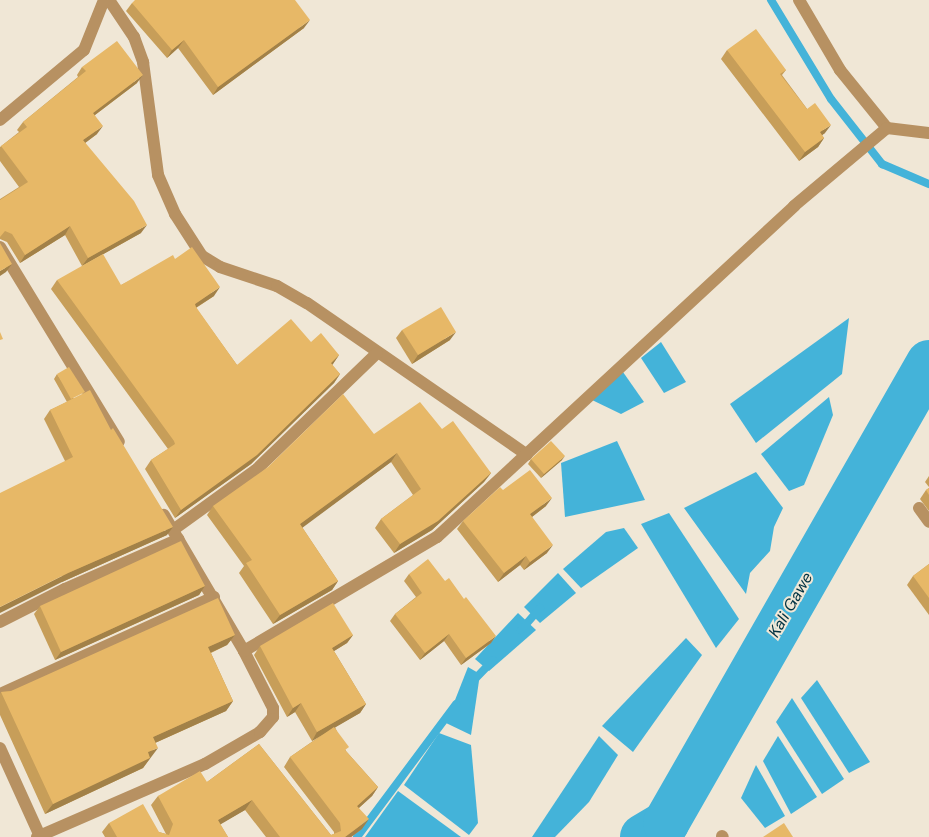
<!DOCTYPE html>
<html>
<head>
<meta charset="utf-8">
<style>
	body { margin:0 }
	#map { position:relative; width:929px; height:837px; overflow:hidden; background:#f0e7d6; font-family:"DM Sans",sans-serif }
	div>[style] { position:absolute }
	.water>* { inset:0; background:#44b3d9 }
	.stream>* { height:8px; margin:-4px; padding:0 4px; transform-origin:4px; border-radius:4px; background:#44b3d9 }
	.river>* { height:46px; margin:-23px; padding:0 23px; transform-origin:23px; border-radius:23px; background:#44b3d9 }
	.street>* { height:12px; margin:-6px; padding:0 6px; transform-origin:6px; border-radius:6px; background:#b79162 }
	.wall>* { inset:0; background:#c79e59 }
	.shaded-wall>* { inset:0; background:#a28148 }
	.building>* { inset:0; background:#e7b867 }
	span { translate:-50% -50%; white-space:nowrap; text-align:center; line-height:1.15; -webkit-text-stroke:4px #f0e7d6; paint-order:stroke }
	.water-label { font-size:16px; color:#003242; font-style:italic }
</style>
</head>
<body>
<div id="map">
	<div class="water">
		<div style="clip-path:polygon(849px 318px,842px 374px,756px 443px,730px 404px)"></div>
		<div style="clip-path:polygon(661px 342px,686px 382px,664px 393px,641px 358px)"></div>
		<div style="clip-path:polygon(623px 372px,644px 402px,621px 414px,590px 399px)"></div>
		<div style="clip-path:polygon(829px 397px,833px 415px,804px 485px,789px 491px,761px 454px)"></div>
		<div style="clip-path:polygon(617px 441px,645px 500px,565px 517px,561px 463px)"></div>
		<div style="clip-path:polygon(756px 472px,783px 508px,774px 527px,770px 551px,750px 573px,746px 594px,684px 508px)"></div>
		<div style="clip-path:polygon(669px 513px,739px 619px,716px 648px,641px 524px)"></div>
		<div style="clip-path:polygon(624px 528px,638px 548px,581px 588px,563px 569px,606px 532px)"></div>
		<div style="clip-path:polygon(558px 573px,576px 593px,540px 623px,524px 607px)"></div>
		<div style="clip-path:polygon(518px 613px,536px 630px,489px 671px,475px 659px)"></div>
		<div style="clip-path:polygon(686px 638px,702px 655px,633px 752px,602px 726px)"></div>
		<div style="clip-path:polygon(468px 667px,480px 674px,471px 735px,446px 723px)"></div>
		<div style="clip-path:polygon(817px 680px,870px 762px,849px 773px,801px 698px)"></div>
		<div style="clip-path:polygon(792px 698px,844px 779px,822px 794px,776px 722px)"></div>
		<div style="clip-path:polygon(439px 733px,471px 745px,478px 823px,469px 835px,404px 785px)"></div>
		<div style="clip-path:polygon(599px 736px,618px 755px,589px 802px,555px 837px,532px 837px)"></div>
		<div style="clip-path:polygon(778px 736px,817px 797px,791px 814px,763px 761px)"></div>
		<div style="clip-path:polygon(756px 765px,785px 816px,765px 828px,741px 798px)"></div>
		<div style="clip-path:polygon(398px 791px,461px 837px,365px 837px)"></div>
	</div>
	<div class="stream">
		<div style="left:771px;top:0;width:116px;rotate:58.8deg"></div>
		<div style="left:831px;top:99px;width:83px;rotate:51.9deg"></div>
		<div style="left:882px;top:164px;width:51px;rotate:23.1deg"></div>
		<div style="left:521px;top:630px;width:29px;rotate:-49deg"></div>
		<div style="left:473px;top:681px;width:29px;rotate:-46deg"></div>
		<div style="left:357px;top:837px;width:166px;rotate:-53.3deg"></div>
	</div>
	<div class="river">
		<div style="left:643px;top:837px;width:27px;rotate:-31deg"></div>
		<div style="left:666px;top:823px;width:530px;rotate:-60.24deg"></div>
	</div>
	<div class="street">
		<div style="left:109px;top:0;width:45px;rotate:56deg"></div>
		<div style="left:134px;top:37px;width:27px;rotate:70deg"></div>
		<div style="left:143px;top:62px;width:114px;rotate:82.4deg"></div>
		<div style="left:158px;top:175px;width:43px;rotate:66.4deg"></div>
		<div style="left:175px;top:214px;width:50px;rotate:57.3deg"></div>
		<div style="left:202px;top:256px;width:21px;rotate:31deg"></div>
		<div style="left:220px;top:267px;width:60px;rotate:18.4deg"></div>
		<div style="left:277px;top:286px;width:34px;rotate:30deg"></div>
		<div style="left:307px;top:303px;width:267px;rotate:34.6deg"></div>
		<div style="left:799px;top:0;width:81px;rotate:59.6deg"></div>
		<div style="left:840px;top:70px;width:75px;rotate:51deg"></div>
		<div style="left:887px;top:128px;width:42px;rotate:6.8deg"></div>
		<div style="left:0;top:120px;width:109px;rotate:-39.8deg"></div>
		<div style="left:84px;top:50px;width:54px;rotate:-68.2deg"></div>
		<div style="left:0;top:247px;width:228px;rotate:58.6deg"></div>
		<div style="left:919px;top:508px;width:17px;rotate:54deg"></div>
		<div style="left:173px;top:530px;width:102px;rotate:-35.9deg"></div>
		<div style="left:256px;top:470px;width:168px;rotate:-44deg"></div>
		<div style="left:0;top:622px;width:73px;rotate:-26.9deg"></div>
		<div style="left:65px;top:589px;width:124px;rotate:-23.7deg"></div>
		<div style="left:244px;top:651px;width:224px;rotate:-30.6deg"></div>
		<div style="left:437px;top:537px;width:487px;rotate:-42.8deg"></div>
		<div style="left:794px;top:206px;width:121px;rotate:-40deg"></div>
		<div style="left:0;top:694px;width:235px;rotate:-24.4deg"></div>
		<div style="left:0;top:748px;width:97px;rotate:65.6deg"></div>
		<div style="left:722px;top:836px;width:1px;rotate:45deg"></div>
		<div style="left:37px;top:837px;width:183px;rotate:-23.5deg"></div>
		<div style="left:205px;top:764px;width:64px;rotate:-30.2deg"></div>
		<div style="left:260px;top:732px;width:20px;rotate:-49deg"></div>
		<div style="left:273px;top:717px;width:9px;rotate:-90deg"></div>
		<div style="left:273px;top:708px;width:64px;rotate:-117deg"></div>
		<div style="left:244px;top:651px;width:158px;rotate:-120.5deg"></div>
	</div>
	<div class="wall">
		<div style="clip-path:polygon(132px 3px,304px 28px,213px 95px,178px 48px,167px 58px,126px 11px)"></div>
		<div style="clip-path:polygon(727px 50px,786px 70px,782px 75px,825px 133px,822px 135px,824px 138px,818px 147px,799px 161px,721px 59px)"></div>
		<div style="clip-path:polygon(82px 67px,137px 83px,95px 115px,97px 134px,85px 143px,141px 233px,82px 266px,65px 235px,20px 263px,7px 242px,0 239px,0 199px,19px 187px,0 161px,0 147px,19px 132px,17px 130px,23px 122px,78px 77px,77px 75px)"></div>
		<div style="clip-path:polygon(175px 259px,214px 296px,196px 308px,237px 365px,311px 342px,339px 355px,332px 365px,340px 374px,334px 383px,251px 464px,175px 518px,145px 469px,151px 460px,168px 449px,51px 289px,57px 280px,121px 285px)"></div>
		<div style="clip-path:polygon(402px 330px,450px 340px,412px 364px,396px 338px)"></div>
		<div style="clip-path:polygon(57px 374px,167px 535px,62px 582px,65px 461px,44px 419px,50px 410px,67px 402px,54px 379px)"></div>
		<div style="clip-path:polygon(442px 429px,491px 473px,484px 482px,432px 530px,394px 553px,375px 528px,381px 519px,413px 495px,391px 462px,302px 527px,338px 581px,332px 590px,273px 624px,239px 573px,244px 566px,207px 515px,213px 506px,374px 434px)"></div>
		<div style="clip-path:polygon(531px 459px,562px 460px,541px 478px,528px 464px)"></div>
		<div style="clip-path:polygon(929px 476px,929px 487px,925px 482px)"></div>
		<div style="clip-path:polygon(929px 488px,929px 511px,920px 499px,926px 490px)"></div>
		<div style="clip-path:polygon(503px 490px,546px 506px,532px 517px,547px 553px,524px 570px,520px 565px,498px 582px,457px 529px,463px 521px)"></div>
		<div style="clip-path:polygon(929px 564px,929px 615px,907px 585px,913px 576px)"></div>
		<div style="clip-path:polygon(409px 574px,445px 581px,491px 643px,461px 665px,444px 641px,420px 660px,390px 621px,395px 614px,416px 597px,404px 581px)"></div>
		<div style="clip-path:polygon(205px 586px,199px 595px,55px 660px,34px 614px,40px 606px)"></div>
		<div style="clip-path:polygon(235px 635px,227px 645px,211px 653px,233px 701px,226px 711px,155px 743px,150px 758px,143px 768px,45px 814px,0 715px,0 694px,1px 692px,11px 691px)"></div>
		<div style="clip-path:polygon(353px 635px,347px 643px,334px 651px,366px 704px,360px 713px,335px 727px,346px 751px,378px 787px,372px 796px,359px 808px,362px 829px,351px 837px,266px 837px,245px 810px,220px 824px,228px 837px,105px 837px,102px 832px,109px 823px,159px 832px,166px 834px,151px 805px,158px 796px,207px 782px,259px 744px,331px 835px,334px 834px,334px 832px,284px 767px,290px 757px,326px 732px,312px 741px,295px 712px,287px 717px,254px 655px,260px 646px)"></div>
	</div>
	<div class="shaded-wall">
		<div style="clip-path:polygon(310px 20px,304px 28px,213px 95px,218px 87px)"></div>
		<div style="clip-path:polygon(184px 40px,178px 48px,167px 58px,172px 50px)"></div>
		<div style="clip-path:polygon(143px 75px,137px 83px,87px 121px,93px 113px)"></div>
		<div style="clip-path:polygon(831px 125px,825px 133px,814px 141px,820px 132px)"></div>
		<div style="clip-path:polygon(103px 126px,97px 134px,77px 149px,83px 140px)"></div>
		<div style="clip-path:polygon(824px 138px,818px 147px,799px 161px,805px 152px)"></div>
		<div style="clip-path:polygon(147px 225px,141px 233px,82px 266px,88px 258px)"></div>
		<div style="clip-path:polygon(70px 226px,65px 235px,20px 263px,25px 255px)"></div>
		<div style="clip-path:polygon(12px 264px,6px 272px,0 276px,0 271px)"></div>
		<div style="clip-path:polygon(220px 287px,214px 296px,189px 312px,195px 304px)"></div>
		<div style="clip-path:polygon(456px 332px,450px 340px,412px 364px,418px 355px)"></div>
		<div style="clip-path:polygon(339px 355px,333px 364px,325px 372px,331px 363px)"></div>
		<div style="clip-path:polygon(340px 374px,334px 383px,251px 464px,175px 518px,181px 510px)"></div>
		<div style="clip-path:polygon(397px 453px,391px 462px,294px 534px,300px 524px)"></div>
		<div style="clip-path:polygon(565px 456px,562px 460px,541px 478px,544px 474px)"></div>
		<div style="clip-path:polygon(491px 473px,484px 482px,432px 530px,394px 553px,400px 544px)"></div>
		<div style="clip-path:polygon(552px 498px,546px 506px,524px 523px,530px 514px)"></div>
		<div style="clip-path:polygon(173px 527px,167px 535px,62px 582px,0 613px,0 607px,68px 573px)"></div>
		<div style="clip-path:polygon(553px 545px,547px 553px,524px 570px,530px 562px)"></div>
		<div style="clip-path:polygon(526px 556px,520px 565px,498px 582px,504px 573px)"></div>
		<div style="clip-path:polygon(338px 581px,332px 590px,273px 624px,280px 615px)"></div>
		<div style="clip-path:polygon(205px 586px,199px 595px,55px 660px,61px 652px)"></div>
		<div style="clip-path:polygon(449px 634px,444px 641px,420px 660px,425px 653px)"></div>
		<div style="clip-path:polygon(235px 635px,227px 645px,201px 657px,208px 647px)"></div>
		<div style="clip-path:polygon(353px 635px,347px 643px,326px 656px,332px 648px)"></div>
		<div style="clip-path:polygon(496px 636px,491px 643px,461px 665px,466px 658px)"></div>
		<div style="clip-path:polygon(233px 701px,226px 711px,146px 747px,153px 737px)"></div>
		<div style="clip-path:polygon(301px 703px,295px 712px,287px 717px,293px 708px)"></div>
		<div style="clip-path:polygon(366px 704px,360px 713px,312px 741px,317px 732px)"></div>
		<div style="clip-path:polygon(158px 748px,143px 768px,45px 814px,53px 804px,148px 752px)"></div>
		<div style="clip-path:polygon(378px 787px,372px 796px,351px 815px,357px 806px)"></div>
		<div style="clip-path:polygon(252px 800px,245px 810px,211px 830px,218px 820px)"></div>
		<div style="clip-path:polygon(369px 819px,362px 829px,351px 837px,345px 837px)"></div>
	</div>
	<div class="building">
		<div style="clip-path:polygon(135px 0,295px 0,310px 20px,218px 87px,184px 40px,172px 50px,132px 3px)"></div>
		<div style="clip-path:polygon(756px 29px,786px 70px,780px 74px,807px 109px,815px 103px,831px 125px,820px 132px,824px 138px,805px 152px,727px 50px)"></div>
		<div style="clip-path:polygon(117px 41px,143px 75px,93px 113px,103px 126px,83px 140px,134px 201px,147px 225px,88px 258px,70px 226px,25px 255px,12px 234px,5px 231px,0 237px,0 200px,28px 182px,1px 146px,27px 127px,23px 122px,86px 71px,82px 67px)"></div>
		<div style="clip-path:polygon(0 243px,12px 264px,0 271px)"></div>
		<div style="clip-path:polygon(192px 247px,220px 287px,195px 304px,196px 307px,237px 365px,291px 319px,311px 342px,321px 333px,339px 355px,331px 363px,340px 374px,257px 455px,181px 510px,151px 460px,175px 444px,174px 441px,57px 280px,103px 254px,121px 285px,173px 255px,175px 259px)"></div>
		<div style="clip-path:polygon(441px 307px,456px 332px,418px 355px,402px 330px)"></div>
		<div style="clip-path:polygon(0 332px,3px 339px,0 340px)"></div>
		<div style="clip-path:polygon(69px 367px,85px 392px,71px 399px,57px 374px)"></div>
		<div style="clip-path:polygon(90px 390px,111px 430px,113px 428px,173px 527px,68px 573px,0 607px,0 493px,73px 457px,50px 410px)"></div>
		<div style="clip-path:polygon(343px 394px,374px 434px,420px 402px,442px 429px,453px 421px,491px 473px,438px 521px,400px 544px,381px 519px,421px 489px,397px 453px,300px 524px,338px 581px,280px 615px,246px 563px,252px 560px,213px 506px,268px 467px)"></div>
		<div style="clip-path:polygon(551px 441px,565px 456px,544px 474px,531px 459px)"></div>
		<div style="clip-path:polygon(530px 470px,552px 498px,530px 514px,553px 545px,530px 562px,526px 556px,504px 573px,463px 521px,500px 487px,503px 490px)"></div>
		<div style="clip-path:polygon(929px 488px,929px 495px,926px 490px)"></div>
		<div style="clip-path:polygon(181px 541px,205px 586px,61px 652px,40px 606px)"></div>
		<div style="clip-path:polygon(428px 559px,445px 581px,449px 578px,464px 599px,466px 597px,496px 636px,466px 658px,449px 634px,425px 653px,395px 614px,422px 593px,409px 574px)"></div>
		<div style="clip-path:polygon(929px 564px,929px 598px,913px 576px)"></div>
		<div style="clip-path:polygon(218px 598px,235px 635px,208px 647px,233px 701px,153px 737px,158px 748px,148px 752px,150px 758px,53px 804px,1px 692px,11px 691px)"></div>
		<div style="clip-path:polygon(333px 603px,353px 635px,332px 648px,366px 704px,317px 732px,301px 703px,293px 708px,260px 646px)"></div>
		<div style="clip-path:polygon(334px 727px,349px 747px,345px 750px,378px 787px,357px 806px,369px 819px,345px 837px,280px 837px,252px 800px,218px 820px,228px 837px,117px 837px,109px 823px,143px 804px,159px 832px,169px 835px,173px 824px,158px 796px,200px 771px,207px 782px,259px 744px,331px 835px,341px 831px,340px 823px,290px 757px)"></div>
		<div style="clip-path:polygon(784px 823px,793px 837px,763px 837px)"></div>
	</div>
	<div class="water-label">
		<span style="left:791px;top:605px;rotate:-60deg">Kali Gawe</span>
	</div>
</div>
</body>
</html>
